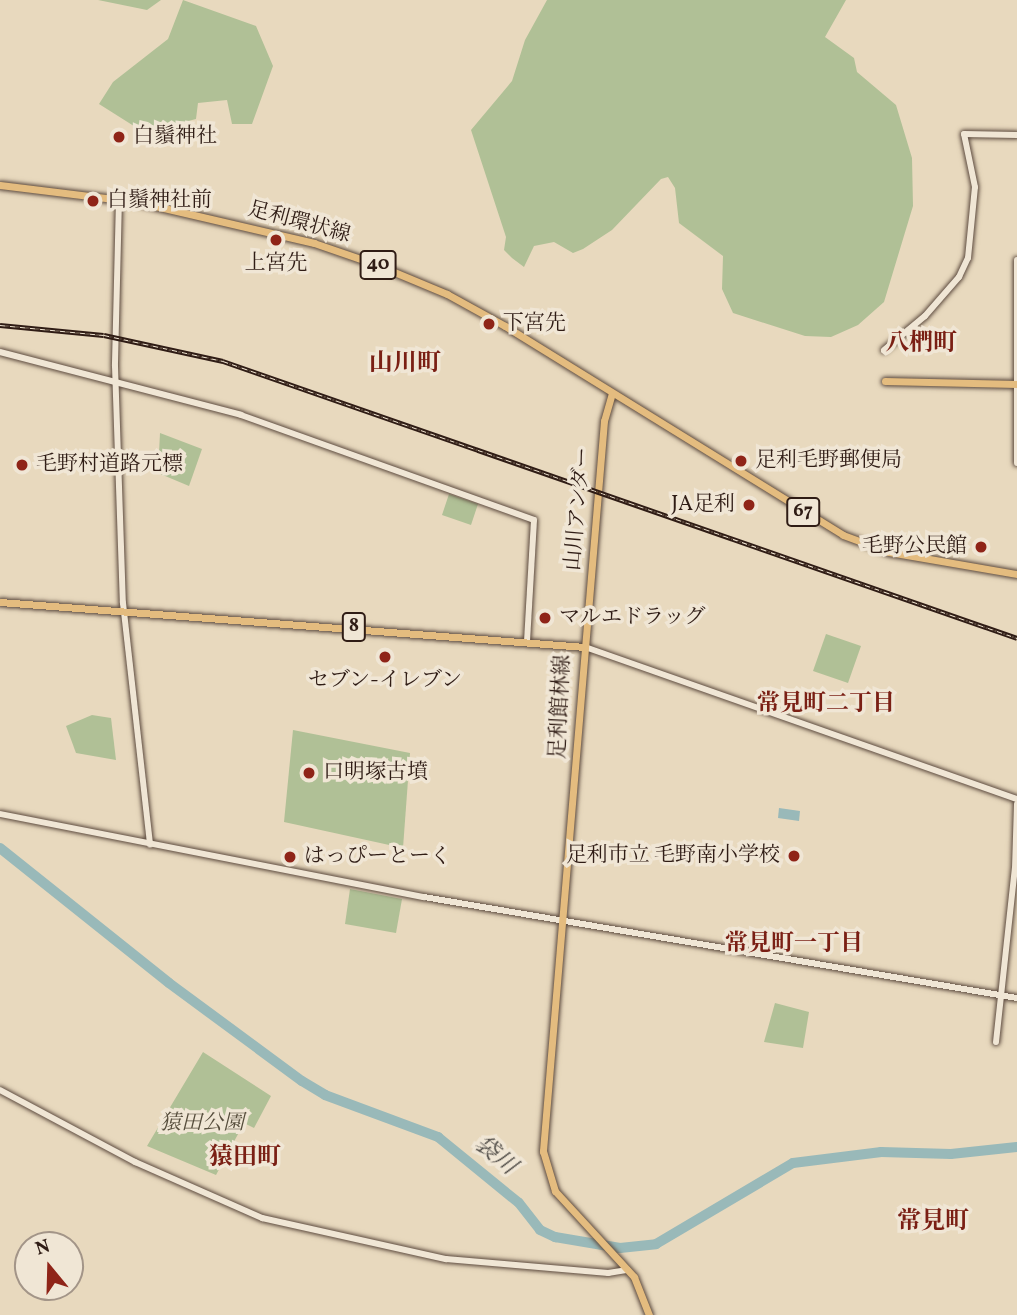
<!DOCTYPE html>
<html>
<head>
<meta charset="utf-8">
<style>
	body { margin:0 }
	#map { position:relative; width:1017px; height:1315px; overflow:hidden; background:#e8d9be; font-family:Vollkorn,"Noto Serif JP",serif }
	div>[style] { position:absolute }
	.green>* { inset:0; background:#b0c096 }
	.water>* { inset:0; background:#99b9b9 }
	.river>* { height:10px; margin:-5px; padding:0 5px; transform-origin:5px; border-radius:5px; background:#99b9b9 }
	.roads { filter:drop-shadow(0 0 2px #5d4b3f) drop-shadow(0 0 2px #5d4b3f) }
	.tertiary>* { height:6px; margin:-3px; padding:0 3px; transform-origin:3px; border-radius:3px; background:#f0e6d5 }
	.primary>* { height:7px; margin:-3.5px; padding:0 3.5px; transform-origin:3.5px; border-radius:3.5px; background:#e4bc7f }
	.rail>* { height:4.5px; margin-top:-2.25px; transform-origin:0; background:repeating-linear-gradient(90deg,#f0e6d5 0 5px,#2f1c15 0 10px); box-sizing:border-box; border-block:2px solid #2f1c15 }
	.dots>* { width:19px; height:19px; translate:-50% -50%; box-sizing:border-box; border:4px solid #f0e6d5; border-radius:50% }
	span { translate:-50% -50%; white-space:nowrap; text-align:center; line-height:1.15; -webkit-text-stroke:7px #f0e6d5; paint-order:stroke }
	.shield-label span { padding:2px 5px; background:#f0e6d5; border:2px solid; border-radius:5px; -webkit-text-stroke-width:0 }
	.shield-label { font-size:19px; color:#2f1c15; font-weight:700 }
	.poi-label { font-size:21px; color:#2f1c15 }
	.left { translate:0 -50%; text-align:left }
	.right { translate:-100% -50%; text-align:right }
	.street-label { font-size:21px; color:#2f1c15 }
	.park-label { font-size:21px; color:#564d3c; font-style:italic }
	.neighbourhood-label { font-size:23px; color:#7a1f14; font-weight:700 }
	.water-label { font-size:23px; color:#4f4b46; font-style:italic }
	.quarter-label { font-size:24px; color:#7a1f14; font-weight:700 }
	.north { position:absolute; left:14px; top:1231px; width:70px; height:70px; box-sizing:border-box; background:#f0e6d5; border:2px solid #a39588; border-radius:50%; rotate:341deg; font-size:19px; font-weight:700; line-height:28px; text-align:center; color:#2f1c15 }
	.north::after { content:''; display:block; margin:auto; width:24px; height:32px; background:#8f2418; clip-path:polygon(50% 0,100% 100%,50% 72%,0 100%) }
</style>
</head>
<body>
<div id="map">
	<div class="green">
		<div style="clip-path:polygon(98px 0,161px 0,147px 10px)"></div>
		<div style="clip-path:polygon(183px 0,256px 26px,273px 66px,252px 124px,232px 124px,227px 100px,198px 103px,196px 119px,169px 126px,169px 138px,163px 138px,137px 128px,99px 104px,113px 82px,168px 39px)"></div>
		<div style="clip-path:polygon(547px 0,846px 0,825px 37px,854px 58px,857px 72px,896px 105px,912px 158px,913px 206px,884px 302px,858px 325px,831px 337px,805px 336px,733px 313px,722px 289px,723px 256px,679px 223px,675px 188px,668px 177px,661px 179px,612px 230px,583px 249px,573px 253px,554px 242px,534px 246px,524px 267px,512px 258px,504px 250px,506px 237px,471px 130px,512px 81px,525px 40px)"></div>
		<div style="clip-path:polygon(160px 433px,202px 449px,189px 486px,158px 473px)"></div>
		<div style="clip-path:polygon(449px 494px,478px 504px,471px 525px,442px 515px)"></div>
		<div style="clip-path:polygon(826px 634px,861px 646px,848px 683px,813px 671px)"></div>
		<div style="clip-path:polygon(92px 715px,111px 718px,116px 760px,76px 753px,66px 726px)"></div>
		<div style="clip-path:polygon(293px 730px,410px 753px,403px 848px,284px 822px)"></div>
		<div style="clip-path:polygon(350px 889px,402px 899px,396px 933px,345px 924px)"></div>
		<div style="clip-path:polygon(775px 1003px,809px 1012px,803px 1048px,764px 1042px)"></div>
		<div style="clip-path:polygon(203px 1052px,271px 1096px,254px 1128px,244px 1123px,216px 1175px,147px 1146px)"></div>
	</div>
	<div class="water">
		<div style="clip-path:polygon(779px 808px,800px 811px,799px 821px,778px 818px)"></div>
	</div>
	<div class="river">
		<div style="left:0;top:848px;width:216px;rotate:38.6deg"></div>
		<div style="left:169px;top:983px;width:165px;rotate:36.4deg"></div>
		<div style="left:302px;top:1081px;width:27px;rotate:31deg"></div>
		<div style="left:325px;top:1095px;width:121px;rotate:20.4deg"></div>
		<div style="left:438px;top:1137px;width:104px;rotate:39.2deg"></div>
		<div style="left:519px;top:1203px;width:34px;rotate:52deg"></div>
		<div style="left:540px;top:1230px;width:17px;rotate:25deg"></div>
		<div style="left:555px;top:1237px;width:66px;rotate:9.6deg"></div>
		<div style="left:620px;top:1248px;width:36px;rotate:-6deg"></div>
		<div style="left:656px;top:1244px;width:159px;rotate:-30.6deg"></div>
		<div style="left:793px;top:1163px;width:89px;rotate:-7.1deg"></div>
		<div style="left:881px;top:1152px;width:70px;rotate:1.6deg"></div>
		<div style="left:951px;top:1154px;width:66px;rotate:-6.1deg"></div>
	</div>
	<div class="roads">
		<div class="tertiary">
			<div style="left:119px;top:199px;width:167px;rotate:91.4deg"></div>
			<div style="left:115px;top:366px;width:237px;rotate:88.1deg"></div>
			<div style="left:123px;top:603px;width:243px;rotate:83.6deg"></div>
			<div style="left:1017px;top:260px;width:203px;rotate:90deg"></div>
			<div style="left:884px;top:350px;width:53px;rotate:-39.7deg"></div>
			<div style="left:925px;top:316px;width:52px;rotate:-48.9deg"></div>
			<div style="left:959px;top:277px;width:21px;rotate:-65deg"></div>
			<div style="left:968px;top:258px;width:71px;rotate:-84.4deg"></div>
			<div style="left:975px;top:187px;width:54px;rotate:-101.7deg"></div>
			<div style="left:964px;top:134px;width:53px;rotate:1.1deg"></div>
			<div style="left:0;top:352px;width:249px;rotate:14.6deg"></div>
			<div style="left:241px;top:415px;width:311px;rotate:19.7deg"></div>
			<div style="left:534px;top:520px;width:121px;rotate:93.3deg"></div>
			<div style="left:585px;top:647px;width:458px;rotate:19.4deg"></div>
			<div style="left:0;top:814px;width:432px;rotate:11.1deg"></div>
			<div style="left:424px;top:897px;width:602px;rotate:9.67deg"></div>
			<div style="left:996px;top:1042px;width:175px;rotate:-83.8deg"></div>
			<div style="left:1015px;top:868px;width:64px;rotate:-88.2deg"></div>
			<div style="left:0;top:1090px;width:153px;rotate:28.1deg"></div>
			<div style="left:135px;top:1162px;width:139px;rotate:23.8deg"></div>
			<div style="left:262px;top:1218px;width:189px;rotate:12.6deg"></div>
			<div style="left:446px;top:1259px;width:163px;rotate:4.9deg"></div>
			<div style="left:608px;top:1273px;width:20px;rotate:-9deg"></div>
		</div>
		<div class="primary">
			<div style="left:0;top:185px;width:139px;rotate:7deg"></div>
			<div style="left:138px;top:202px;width:181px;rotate:13.1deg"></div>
			<div style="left:314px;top:243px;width:65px;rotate:19deg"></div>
			<div style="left:375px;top:264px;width:78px;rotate:22.6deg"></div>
			<div style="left:447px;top:294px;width:66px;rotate:28.9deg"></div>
			<div style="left:505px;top:326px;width:397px;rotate:31.7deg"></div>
			<div style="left:843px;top:535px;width:49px;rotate:20.3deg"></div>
			<div style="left:889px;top:552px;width:130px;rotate:9.8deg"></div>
			<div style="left:885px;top:381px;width:132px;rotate:1.3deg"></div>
			<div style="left:612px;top:393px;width:29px;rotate:106deg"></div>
			<div style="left:604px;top:421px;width:733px;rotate:94.78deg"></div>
			<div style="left:543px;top:1151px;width:42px;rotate:73.3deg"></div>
			<div style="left:555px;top:1191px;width:117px;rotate:47.4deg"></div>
			<div style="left:634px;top:1277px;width:41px;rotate:68.5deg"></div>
			<div style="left:0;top:602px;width:587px;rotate:4.4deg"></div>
		</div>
	</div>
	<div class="rail">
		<div style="left:0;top:325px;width:104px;rotate:5.5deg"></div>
		<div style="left:104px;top:335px;width:122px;rotate:12.3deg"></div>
		<div style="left:223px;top:361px;width:841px;rotate:19.23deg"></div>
	</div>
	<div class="dots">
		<div style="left:119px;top:137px;background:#8f2418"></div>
		<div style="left:93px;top:201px;background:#8f2418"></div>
		<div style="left:276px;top:240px;background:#8f2418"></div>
		<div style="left:489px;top:324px;background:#8f2418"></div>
		<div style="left:741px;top:461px;background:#8f2418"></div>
		<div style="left:22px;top:465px;background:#8f2418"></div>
		<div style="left:749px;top:505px;background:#8f2418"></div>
		<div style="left:981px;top:547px;background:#8f2418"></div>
		<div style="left:545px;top:618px;background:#8f2418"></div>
		<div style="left:385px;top:657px;background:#8f2418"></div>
		<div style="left:309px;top:773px;background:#8f2418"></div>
		<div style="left:794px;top:856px;background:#8f2418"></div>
		<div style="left:290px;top:857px;background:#8f2418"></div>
	</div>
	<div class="shield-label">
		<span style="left:378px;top:265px">40</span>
		<span style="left:803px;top:512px">67</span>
		<span style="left:354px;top:627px">8</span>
	</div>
	<div class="poi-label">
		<span class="left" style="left:133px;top:137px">白鬚神社</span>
		<span class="left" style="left:107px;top:201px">白鬚神社前</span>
		<span style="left:276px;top:264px">上宮先</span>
		<span class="left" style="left:503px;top:324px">下宮先</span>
		<span class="left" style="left:755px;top:461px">足利毛野郵便局</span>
		<span class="left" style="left:36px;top:465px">毛野村道路元標</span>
		<span class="right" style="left:735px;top:505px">JA足利</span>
		<span class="right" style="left:967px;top:547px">毛野公民館</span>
		<span class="left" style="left:559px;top:618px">マルエドラッグ</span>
		<span style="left:385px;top:681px">セブン-イレブン</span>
		<span class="left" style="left:323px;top:773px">口明塚古墳</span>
		<span class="right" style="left:780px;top:856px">足利市立 毛野南小学校</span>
		<span class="left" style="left:304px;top:857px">はっぴーとーく</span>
	</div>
	<div class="street-label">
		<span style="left:299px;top:223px;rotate:15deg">足利環状線</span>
		<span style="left:579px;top:509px;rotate:-85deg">山川アンダー</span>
		<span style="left:561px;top:707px;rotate:-87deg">足利館林線</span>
	</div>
	<div class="park-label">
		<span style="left:202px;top:1124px">猿田公園</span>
	</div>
	<div class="neighbourhood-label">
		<span style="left:826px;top:704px">常見町二丁目</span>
		<span style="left:794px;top:944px">常見町一丁目</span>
	</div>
	<div class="water-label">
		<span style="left:495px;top:1156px;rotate:39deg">袋川</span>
	</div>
	<div class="quarter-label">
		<span style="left:921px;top:345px">八椚町</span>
		<span style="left:405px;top:365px">山川町</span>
		<span style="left:245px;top:1159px">猿田町</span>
		<span style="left:933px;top:1223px">常見町</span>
	</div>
	<div class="north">N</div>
</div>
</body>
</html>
